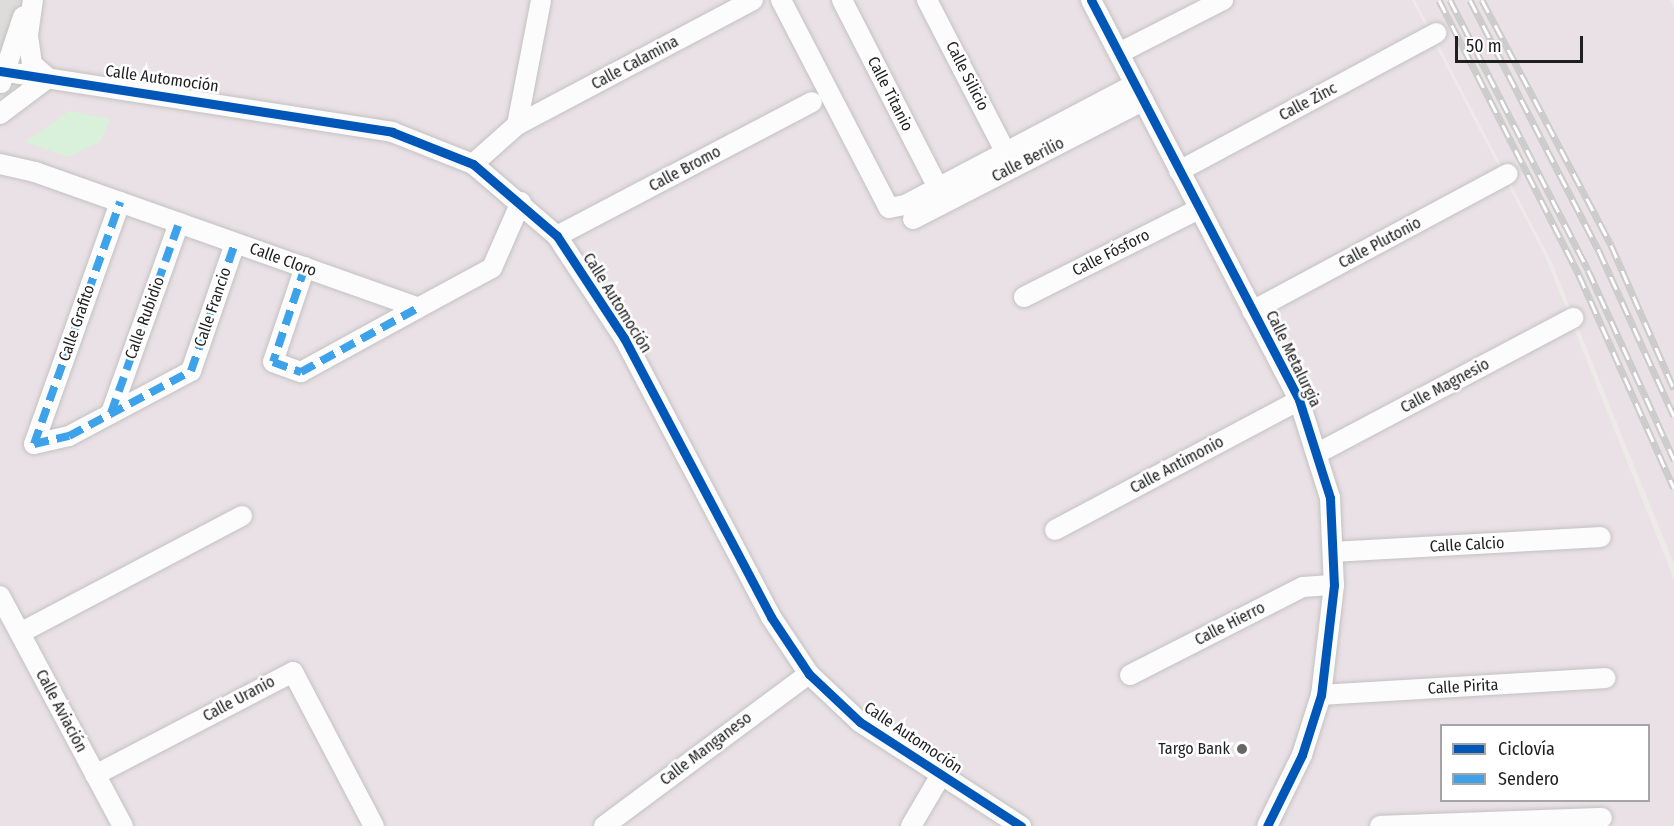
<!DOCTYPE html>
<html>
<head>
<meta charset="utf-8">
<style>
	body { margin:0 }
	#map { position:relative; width:1674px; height:826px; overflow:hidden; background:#edebe8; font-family:"Fira Sans Condensed",sans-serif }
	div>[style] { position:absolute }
	.industrial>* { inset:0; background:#eae1e6 }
	.park>* { inset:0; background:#d9f0da }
	.parking>* { inset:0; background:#dddcdb }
	.roads { filter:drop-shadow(0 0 2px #c3c2c0) drop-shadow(0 0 2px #c3c2c0) }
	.minor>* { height:20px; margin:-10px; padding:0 10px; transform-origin:10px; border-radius:10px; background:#fcfcfc }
	.rail>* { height:7px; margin-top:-3.5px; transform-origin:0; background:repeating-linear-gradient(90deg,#fff 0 14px,#cbcbca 0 28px); box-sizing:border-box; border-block:2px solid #cbcbca }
	.quiet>* { height:8px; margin-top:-4px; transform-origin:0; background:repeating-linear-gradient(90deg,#3da2ea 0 15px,transparent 0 23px) }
	.cycleway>* { height:9px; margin:-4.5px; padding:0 4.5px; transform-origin:4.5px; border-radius:4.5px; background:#0057b8 }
	.dots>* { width:16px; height:16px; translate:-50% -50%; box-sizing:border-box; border:3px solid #fff; border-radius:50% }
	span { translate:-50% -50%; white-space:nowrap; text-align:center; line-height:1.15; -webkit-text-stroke:5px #fff; paint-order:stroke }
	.street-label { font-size:16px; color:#1f1f1f }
	.poi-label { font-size:16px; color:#1f1f1f }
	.right { translate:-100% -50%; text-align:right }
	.legend { position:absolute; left:1440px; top:724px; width:210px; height:78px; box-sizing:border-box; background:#fff; border:2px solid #a5a5a5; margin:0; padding:8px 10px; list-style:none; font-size:18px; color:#1f1f1f }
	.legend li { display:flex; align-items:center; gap:12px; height:30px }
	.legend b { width:30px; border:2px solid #a5a5a5 }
	.scale { position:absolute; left:1455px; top:36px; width:128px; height:27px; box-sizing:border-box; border:3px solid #1f1f1f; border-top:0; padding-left:8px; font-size:18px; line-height:21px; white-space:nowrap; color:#1f1f1f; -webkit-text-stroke:4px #fff; paint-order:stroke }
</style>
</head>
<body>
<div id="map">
	<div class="industrial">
		<div style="clip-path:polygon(evenodd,0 0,1412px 0,1545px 256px,1674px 579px,1674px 826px,0 826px,0 0,1442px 726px,1648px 726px,1648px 800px,1442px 800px,1442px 726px)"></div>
		<div style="clip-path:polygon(1415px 0,1670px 0,1674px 8px,1674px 564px,1552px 263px)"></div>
	</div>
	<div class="park">
		<div style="clip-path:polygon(69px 111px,110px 119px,101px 141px,68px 157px,25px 142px)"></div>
	</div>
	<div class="parking">
		<div style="clip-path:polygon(0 0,20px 0,0 54px)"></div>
	</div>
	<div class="roads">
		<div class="minor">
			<div style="left:781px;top:0;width:234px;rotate:62.6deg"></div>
			<div style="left:889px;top:208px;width:16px;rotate:-11deg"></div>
			<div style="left:905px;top:205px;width:260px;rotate:-27.7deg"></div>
			<div style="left:842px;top:0;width:211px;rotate:62.9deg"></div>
			<div style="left:927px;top:0;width:172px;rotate:62.7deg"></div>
			<div style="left:1091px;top:0;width:451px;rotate:62.5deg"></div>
			<div style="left:1299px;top:400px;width:103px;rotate:72.4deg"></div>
			<div style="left:1330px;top:498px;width:87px;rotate:87.4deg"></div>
			<div style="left:1334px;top:585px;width:111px;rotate:96.7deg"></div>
			<div style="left:1321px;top:695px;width:63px;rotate:107.6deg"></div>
			<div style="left:1302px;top:755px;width:79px;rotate:116.2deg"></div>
			<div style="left:1119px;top:53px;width:117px;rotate:-27deg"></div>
			<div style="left:0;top:71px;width:397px;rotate:8.8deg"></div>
			<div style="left:392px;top:132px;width:87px;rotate:21.6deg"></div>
			<div style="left:473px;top:164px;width:111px;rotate:40.6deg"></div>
			<div style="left:557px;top:236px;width:122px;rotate:56.7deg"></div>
			<div style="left:624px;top:338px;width:315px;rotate:62.2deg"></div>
			<div style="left:771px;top:617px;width:69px;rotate:56.3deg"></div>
			<div style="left:809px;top:674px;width:70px;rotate:43.3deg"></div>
			<div style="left:860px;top:722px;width:192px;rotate:32.9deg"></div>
			<div style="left:1px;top:83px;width:70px;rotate:-71.6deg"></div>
			<div style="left:0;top:114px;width:60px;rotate:-36.9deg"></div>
			<div style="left:48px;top:78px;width:21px;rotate:-139deg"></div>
			<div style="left:32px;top:64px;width:29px;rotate:-98deg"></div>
			<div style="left:28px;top:35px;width:35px;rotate:-82deg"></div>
			<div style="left:517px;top:125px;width:267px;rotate:-27.9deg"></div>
			<div style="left:0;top:164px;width:36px;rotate:13deg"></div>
			<div style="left:35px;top:172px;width:406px;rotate:19.5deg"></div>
			<div style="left:418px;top:308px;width:84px;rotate:-28.4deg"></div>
			<div style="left:492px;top:268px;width:72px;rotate:-66.3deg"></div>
			<div style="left:473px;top:164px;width:59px;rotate:-41.6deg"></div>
			<div style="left:517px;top:125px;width:127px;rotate:-79.1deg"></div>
			<div style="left:1179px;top:171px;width:292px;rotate:-28.2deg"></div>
			<div style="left:913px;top:219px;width:259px;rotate:-27.2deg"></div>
			<div style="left:557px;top:236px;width:288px;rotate:-27.7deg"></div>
			<div style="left:305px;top:267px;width:100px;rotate:108.6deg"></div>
			<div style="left:273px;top:362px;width:30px;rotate:20deg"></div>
			<div style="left:301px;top:372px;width:133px;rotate:-28.7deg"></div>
			<div style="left:1024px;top:297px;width:196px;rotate:-26.7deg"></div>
			<div style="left:1252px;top:311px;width:290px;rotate:-28.2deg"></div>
			<div style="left:111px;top:413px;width:202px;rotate:-70.3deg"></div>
			<div style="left:34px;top:444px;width:36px;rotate:-13deg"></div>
			<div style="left:69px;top:436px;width:138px;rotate:-28deg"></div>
			<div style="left:191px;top:371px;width:135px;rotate:-71deg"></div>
			<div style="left:34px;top:444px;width:257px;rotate:-70.4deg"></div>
			<div style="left:1318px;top:453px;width:289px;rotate:-27.9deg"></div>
			<div style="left:1055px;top:530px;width:276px;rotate:-28deg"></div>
			<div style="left:1333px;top:552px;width:268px;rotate:-3.2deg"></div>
			<div style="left:0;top:596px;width:261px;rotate:61.9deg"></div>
			<div style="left:20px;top:633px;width:251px;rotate:-27.8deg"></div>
			<div style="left:1130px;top:675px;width:194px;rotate:-27deg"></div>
			<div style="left:1303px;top:587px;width:31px;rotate:-4deg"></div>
			<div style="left:1321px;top:695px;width:285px;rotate:-3.4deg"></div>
			<div style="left:95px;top:775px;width:223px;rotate:-27.5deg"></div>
			<div style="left:293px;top:672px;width:174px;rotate:62.3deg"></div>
			<div style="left:604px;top:826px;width:255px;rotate:-36.6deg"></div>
			<div style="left:911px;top:826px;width:59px;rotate:-59.5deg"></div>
			<div style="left:1380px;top:826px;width:222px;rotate:-2.1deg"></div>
		</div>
	</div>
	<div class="rail">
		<div style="left:1439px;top:0;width:309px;rotate:63deg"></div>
		<div style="left:1579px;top:275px;width:233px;rotate:66deg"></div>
		<div style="left:1450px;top:0;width:303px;rotate:62.9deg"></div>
		<div style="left:1588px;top:270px;width:209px;rotate:65.6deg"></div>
		<div style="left:1470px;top:0;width:282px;rotate:62.8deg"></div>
		<div style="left:1599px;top:251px;width:181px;rotate:65.6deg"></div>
		<div style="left:1482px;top:0;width:277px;rotate:62.2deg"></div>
		<div style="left:1611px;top:245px;width:157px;rotate:66.4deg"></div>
	</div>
	<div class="quiet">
		<div style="left:305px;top:267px;width:100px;rotate:108.6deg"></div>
		<div style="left:273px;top:362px;width:30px;rotate:20deg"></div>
		<div style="left:301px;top:372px;width:133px;rotate:-28.7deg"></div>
		<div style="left:111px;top:413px;width:202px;rotate:-70.3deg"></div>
		<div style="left:34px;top:444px;width:36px;rotate:-13deg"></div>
		<div style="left:69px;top:436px;width:138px;rotate:-28deg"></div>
		<div style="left:191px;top:371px;width:135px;rotate:-71deg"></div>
		<div style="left:34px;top:444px;width:257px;rotate:-70.4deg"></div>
	</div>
	<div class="cycleway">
		<div style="left:1091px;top:0;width:451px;rotate:62.5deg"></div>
		<div style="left:1299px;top:400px;width:103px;rotate:72.4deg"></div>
		<div style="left:1330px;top:498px;width:87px;rotate:87.4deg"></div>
		<div style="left:1334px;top:585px;width:111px;rotate:96.7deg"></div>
		<div style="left:1321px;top:695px;width:63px;rotate:107.6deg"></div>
		<div style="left:1302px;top:755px;width:79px;rotate:116.2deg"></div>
		<div style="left:0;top:71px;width:397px;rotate:8.8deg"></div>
		<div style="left:392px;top:132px;width:87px;rotate:21.6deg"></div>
		<div style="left:473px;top:164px;width:111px;rotate:40.6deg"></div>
		<div style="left:557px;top:236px;width:122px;rotate:56.7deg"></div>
		<div style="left:624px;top:338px;width:315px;rotate:62.2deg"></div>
		<div style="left:771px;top:617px;width:69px;rotate:56.3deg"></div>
		<div style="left:809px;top:674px;width:70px;rotate:43.3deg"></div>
		<div style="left:860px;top:722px;width:192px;rotate:32.9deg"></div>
	</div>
	<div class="dots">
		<div style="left:1242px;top:749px;background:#676665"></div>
	</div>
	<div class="street-label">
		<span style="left:635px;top:63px;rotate:-28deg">Calle Calamina</span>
		<span style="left:967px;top:76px;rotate:63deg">Calle Silicio</span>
		<span style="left:162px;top:79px;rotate:8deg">Calle Automoción</span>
		<span style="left:890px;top:94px;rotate:63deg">Calle Titanio</span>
		<span style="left:1308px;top:102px;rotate:-28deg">Calle Zinc</span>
		<span style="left:1028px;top:160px;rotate:-27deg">Calle Berilio</span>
		<span style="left:685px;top:169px;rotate:-28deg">Calle Bromo</span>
		<span style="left:1380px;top:243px;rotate:-28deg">Calle Plutonio</span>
		<span style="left:1111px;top:253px;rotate:-27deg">Calle Fósforo</span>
		<span style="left:283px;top:260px;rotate:20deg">Calle Cloro</span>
		<span style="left:617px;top:303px;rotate:58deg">Calle Automoción</span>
		<span style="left:213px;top:307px;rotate:-71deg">Calle Francio</span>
		<span style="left:145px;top:318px;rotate:-70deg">Calle Rubidio</span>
		<span style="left:77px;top:323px;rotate:-71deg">Calle Grafito</span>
		<span style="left:1293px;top:359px;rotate:64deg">Calle Metalurgia</span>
		<span style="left:1445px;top:386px;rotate:-28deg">Calle Magnesio</span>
		<span style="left:1177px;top:465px;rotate:-28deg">Calle Antimonio</span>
		<span style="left:1467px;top:545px;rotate:-3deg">Calle Calcio</span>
		<span style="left:1230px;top:624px;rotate:-27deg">Calle Hierro</span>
		<span style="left:1463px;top:687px;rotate:-3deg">Calle Pirita</span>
		<span style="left:239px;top:699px;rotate:-28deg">Calle Uranio</span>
		<span style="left:61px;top:711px;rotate:62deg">Calle Aviación</span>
		<span style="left:913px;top:738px;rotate:34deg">Calle Automoción</span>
		<span style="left:706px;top:749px;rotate:-37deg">Calle Manganeso</span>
	</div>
	<div class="poi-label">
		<span class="right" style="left:1230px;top:749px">Targo Bank</span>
	</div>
	<ul class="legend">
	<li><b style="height:8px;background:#0057b8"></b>Ciclovía</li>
	<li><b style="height:8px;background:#3da2ea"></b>Sendero</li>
	</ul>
	<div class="scale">50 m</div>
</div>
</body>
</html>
